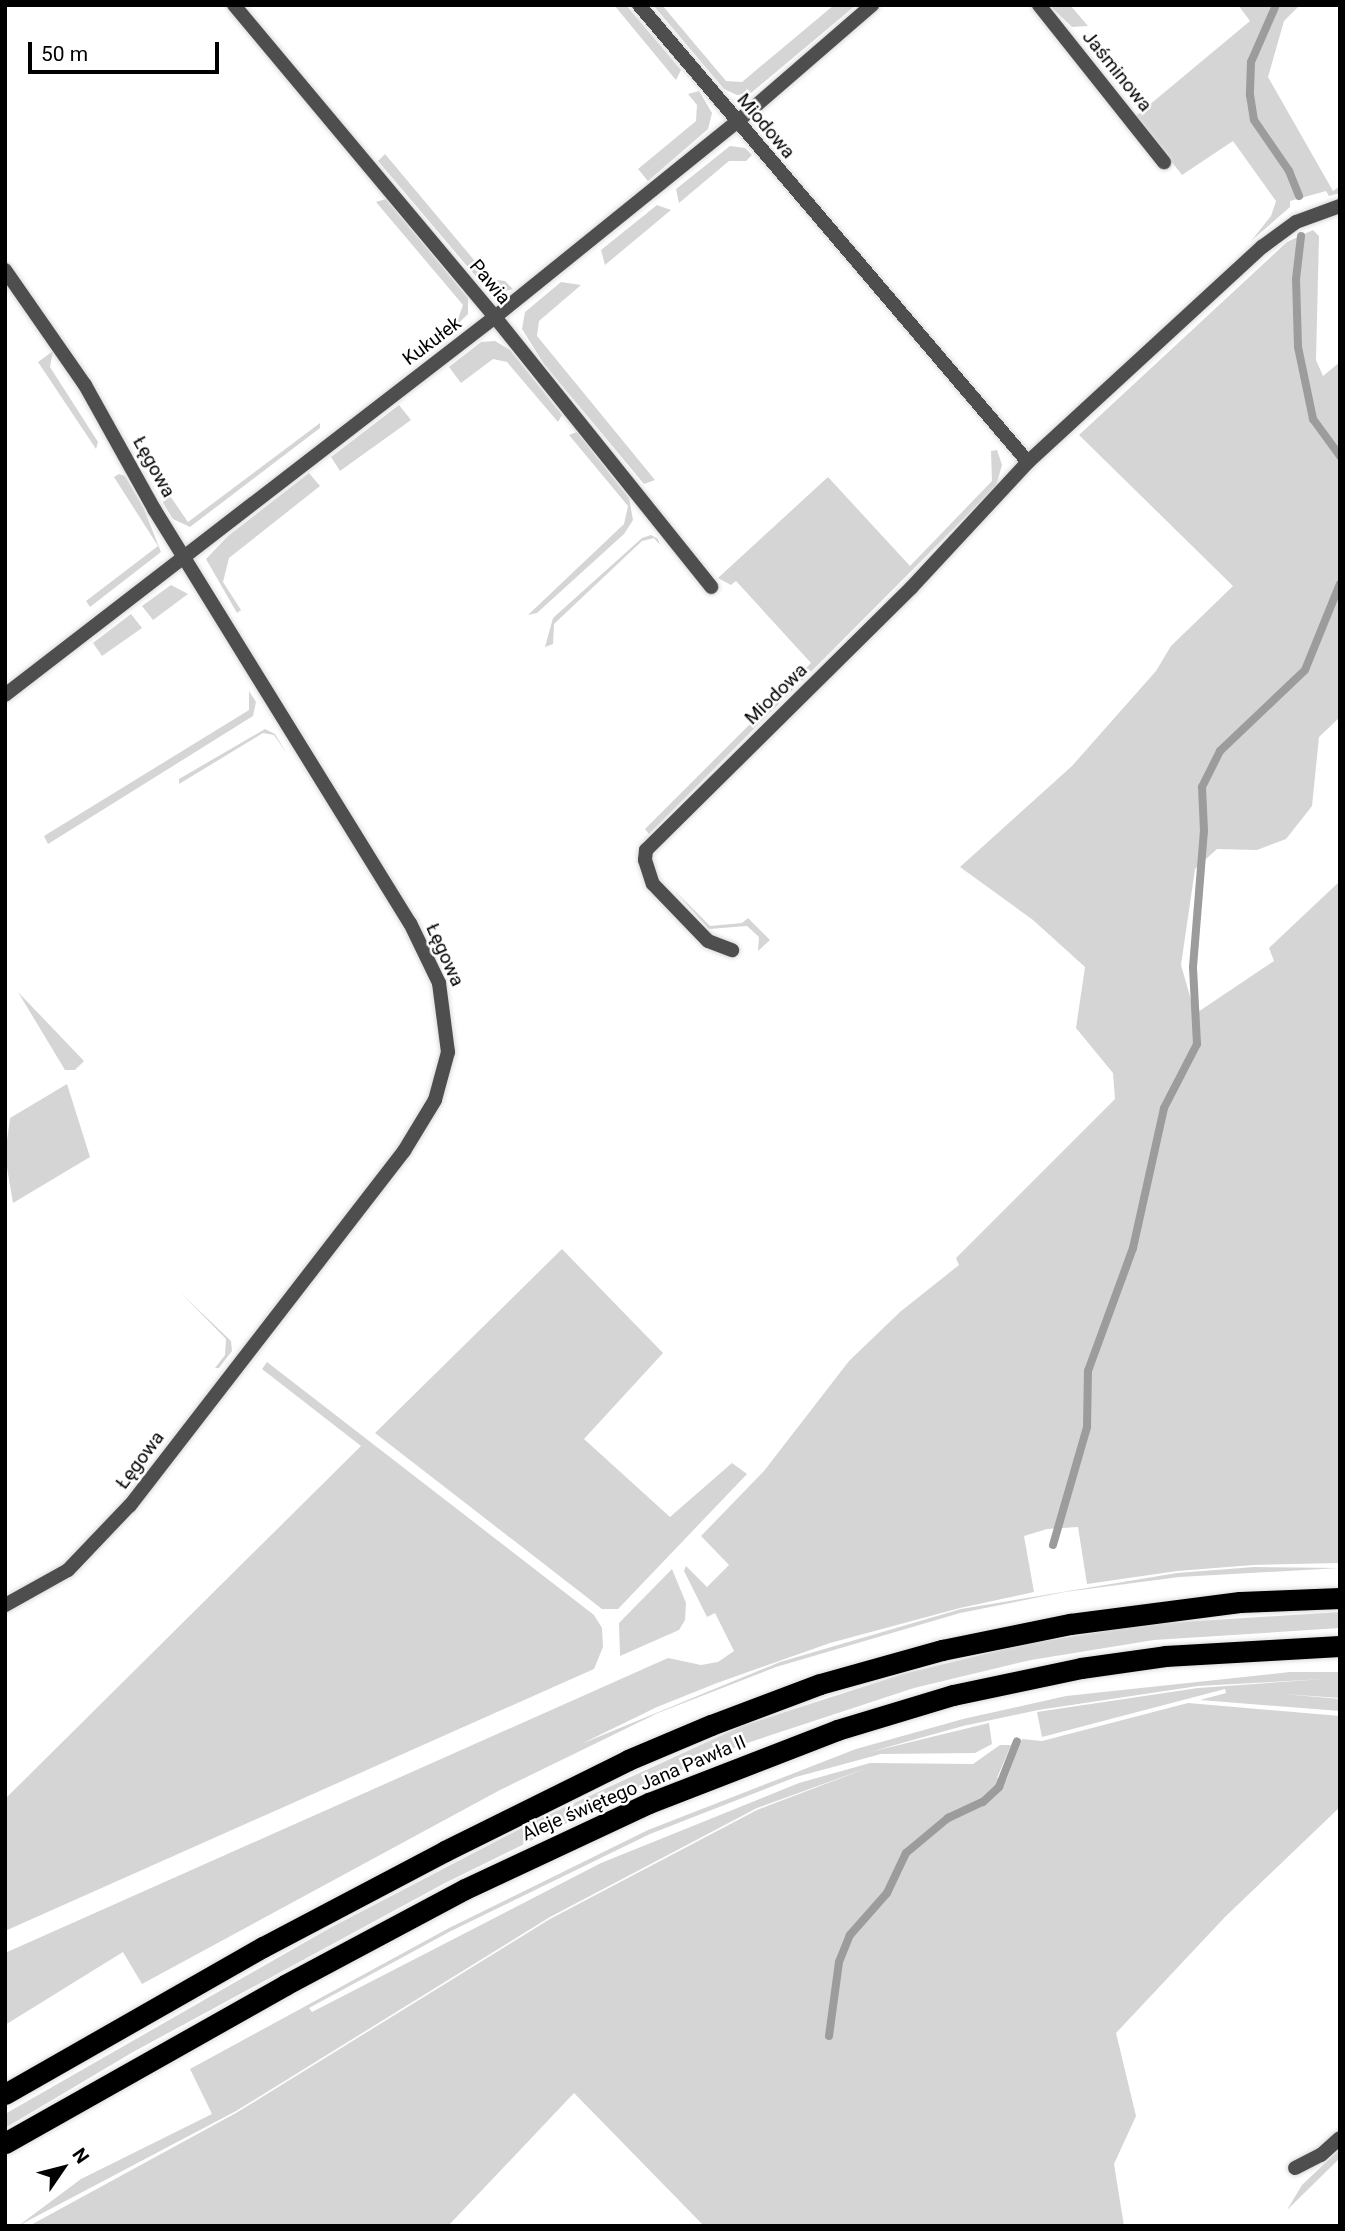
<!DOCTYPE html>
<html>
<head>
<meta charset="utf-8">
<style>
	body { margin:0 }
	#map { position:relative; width:1345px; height:2231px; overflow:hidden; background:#fff; font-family:Roboto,sans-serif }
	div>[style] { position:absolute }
	.green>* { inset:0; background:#d5d5d5 }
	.stream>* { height:8px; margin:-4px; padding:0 4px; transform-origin:4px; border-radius:4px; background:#9c9c9c }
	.roads { filter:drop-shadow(0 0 2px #dbdbdb) drop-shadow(0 0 2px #dbdbdb) }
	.minor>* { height:14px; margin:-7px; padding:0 7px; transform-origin:7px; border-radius:7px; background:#4e4e4e }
	.motorway>* { height:21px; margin:-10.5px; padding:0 10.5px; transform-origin:10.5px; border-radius:10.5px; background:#000 }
	span { translate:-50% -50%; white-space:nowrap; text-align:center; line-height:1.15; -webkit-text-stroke:5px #fff; paint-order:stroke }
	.street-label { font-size:19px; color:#000 }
	.frame { position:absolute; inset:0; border:7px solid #000; pointer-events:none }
	.north { position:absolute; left:28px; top:2133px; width:70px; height:70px; -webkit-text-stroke:5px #fff; paint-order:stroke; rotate:55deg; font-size:19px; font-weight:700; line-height:28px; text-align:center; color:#000 }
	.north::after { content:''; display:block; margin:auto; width:24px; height:32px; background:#000; clip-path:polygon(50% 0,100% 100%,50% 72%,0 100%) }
	.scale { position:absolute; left:28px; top:42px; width:191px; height:32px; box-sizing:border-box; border:4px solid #000; border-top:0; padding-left:9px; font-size:21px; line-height:24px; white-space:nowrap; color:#000; -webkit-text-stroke:5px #fff; paint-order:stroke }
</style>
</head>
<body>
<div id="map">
	<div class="green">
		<div style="clip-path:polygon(614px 5px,626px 5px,681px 70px,676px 80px)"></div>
		<div style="clip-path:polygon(653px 5px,662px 5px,726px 81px,742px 82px,834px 5px,856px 5px,751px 93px,737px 95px,724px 89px)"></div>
		<div style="clip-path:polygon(1049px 5px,1070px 5px,1088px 26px,1072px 27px)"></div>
		<div style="clip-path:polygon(1238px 5px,1300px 5px,1284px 21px,1268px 77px,1333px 191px,1340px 186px,1340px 193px,1329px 196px,1326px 191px,1290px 201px,1290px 207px,1251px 241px,1271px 216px,1276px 201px,1233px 141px,1182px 175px,1136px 116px,1250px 21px)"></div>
		<div style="clip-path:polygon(699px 91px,712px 113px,708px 129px,648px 181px,638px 169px,696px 121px,697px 105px,688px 94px)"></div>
		<div style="clip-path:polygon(730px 146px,745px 148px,752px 155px,746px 161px,729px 161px,679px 203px,676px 189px)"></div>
		<div style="clip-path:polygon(385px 154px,490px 279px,505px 281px,513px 289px,495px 294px,484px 286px,378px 161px)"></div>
		<div style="clip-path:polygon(386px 199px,468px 298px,468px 314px,446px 335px,443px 331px,458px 319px,463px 305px,376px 202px)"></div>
		<div style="clip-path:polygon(657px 205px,671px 210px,605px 265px,601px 250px)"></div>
		<div style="clip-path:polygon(1313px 230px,1319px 236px,1316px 360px,1323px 376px,1340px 362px,1340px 717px,1319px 737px,1312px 806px,1286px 839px,1257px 850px,1217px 849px,1195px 869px,1181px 965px,1195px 1014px,1274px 961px,1269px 948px,1340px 881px,1340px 1563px,1253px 1565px,1177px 1571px,1087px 1584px,1078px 1527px,1047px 1529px,1024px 1536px,1034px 1592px,960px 1608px,830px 1643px,717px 1683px,657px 1707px,581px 1744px,780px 1662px,961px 1609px,1177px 1573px,1254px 1567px,1340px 1568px,1179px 1577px,1065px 1592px,960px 1613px,776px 1667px,658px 1713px,500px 1790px,142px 1984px,123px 1952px,5px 2025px,5px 1953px,668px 1658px,701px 1665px,718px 1662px,734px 1651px,715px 1613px,707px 1617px,684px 1571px,686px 1566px,707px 1587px,729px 1565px,701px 1536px,764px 1471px,849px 1361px,900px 1312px,959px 1265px,956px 1258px,1115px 1099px,1113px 1073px,1076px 1028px,1085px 967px,1033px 920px,960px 867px,1072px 766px,1156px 671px,1171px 646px,1233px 586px,1079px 435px,1287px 242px)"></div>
		<div style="clip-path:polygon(561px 282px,581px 285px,539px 321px,537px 336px,655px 480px,644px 484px,544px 364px,522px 329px,525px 312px)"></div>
		<div style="clip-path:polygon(495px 341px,510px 350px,562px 415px,558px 422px,507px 362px,493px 359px,461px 383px,449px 367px,481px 342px)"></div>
		<div style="clip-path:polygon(53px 351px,50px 367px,98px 442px,96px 449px,38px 362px)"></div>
		<div style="clip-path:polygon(399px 405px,411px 420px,340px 471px,331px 457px)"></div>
		<div style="clip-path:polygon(320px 423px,320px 428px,190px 527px,173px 519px,163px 503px,166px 490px,188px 522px)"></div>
		<div style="clip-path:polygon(577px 432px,629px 498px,633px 520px,624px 534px,537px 613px,528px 615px,624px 524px,628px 506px,569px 435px)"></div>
		<div style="clip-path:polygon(997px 450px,1002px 465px,996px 486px,649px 834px,645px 829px,811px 663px,736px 581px,731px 585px,718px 578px,828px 477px,910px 566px,992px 481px,991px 451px)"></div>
		<div style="clip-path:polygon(309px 473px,320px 486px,229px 558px,223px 582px,241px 610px,237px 613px,206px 559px,228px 536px)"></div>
		<div style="clip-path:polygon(119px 474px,125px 476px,144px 509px,161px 552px,90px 607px,86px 601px,158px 546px,114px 477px)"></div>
		<div style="clip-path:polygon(651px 535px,658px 539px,660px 545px,654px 538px,642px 541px,554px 624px,553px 644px,545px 647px,553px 618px,642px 538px)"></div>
		<div style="clip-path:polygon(171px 585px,188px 594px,153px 620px,142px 606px)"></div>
		<div style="clip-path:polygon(131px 614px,142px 628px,102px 656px,93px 643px)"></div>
		<div style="clip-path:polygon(249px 691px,256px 702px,253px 716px,48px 844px,44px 836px,249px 710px)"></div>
		<div style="clip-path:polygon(265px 729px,275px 734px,287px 754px,274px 735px,263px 733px,179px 784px,179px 779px)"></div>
		<div style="clip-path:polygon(674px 890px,710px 926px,742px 923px,748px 918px,770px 940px,758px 951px,759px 937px,747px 926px,709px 929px)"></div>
		<div style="clip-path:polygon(18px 992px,84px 1061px,75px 1070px,65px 1070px)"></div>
		<div style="clip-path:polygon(67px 1084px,90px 1157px,13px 1203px,5px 1156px,10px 1118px)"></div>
		<div style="clip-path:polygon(562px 1249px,663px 1353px,584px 1439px,670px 1517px,732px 1463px,747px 1474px,618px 1609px,602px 1609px,375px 1433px)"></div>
		<div style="clip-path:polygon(181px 1293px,231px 1341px,232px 1351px,219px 1368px,215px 1368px,225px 1355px,226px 1339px)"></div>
		<div style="clip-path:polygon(267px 1362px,594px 1615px,602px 1628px,603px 1647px,594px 1669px,5px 1931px,5px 1799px,361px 1446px,262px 1369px)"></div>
		<div style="clip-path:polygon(672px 1569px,686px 1603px,685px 1620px,679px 1630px,620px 1656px,619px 1623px)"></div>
		<div style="clip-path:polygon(1340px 1612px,1340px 1628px,1154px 1640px,1031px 1660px,914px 1688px,744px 1744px,638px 1788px,443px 1884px,133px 2052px,5px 2128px,5px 2114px,330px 1928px,539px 1819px,742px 1726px,903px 1674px,1026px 1644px,1150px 1624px)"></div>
		<div style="clip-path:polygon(1290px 1672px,1340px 1672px,1340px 1698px,1283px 1694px,1340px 1699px,1340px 1711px,1200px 1700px,1226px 1693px,1225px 1689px,1042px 1737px,1037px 1712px,1198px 1688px,1324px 1679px,1198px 1686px,1038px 1710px,963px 1726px,870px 1752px,989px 1723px,992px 1744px,975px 1753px,881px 1754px,796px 1777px,650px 1834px,451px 1931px,309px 2008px,312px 2012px,601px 1863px,799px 1783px,870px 1763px,973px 1764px,1000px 1745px,1011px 1745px,997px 1778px,1006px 1781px,1022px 1739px,1042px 1741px,1188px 1703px,1340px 1716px,1340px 1807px,1225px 1917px,1116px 2033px,1136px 2116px,1114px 2164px,1124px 2226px,704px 2226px,574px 2093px,448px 2226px,29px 2226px,236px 2113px,550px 1919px,757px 1810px,870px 1767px,757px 1808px,550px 1917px,236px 2111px,18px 2226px,81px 2179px,212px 2114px,190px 2069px,449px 1928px,648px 1830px,856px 1749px,963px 1719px,1066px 1696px)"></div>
		<div style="clip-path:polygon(1340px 2149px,1340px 2158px,1287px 2210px,1302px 2185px)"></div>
	</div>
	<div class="stream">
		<div style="left:1276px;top:5px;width:62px;rotate:113.7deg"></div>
		<div style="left:1251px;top:62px;width:33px;rotate:92deg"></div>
		<div style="left:1250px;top:95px;width:25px;rotate:81deg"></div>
		<div style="left:1254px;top:120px;width:62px;rotate:55.5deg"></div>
		<div style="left:1289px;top:171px;width:27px;rotate:68deg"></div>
		<div style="left:1301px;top:236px;width:43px;rotate:96.6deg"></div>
		<div style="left:1296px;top:279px;width:68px;rotate:88.3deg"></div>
		<div style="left:1298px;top:347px;width:74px;rotate:78.2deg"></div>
		<div style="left:1313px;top:419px;width:46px;rotate:53.9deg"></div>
		<div style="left:1053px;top:1545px;width:123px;rotate:-73.9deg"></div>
		<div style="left:1087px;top:1427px;width:56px;rotate:-89deg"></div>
		<div style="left:1088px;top:1371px;width:131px;rotate:-69.9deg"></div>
		<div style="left:1133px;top:1248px;width:143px;rotate:-77.5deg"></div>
		<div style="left:1164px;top:1108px;width:72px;rotate:-62.7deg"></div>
		<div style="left:1197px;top:1044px;width:77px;rotate:-93deg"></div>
		<div style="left:1193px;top:967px;width:136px;rotate:-85.4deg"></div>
		<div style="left:1204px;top:831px;width:44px;rotate:-92.6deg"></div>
		<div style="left:1202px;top:787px;width:40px;rotate:-63.4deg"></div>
		<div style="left:1220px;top:751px;width:117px;rotate:-43.6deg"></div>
		<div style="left:1305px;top:670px;width:93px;rotate:-67.9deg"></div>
		<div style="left:829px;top:2036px;width:75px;rotate:-82.3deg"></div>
		<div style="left:839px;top:1962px;width:29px;rotate:-68deg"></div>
		<div style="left:850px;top:1935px;width:56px;rotate:-48.6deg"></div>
		<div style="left:887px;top:1893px;width:44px;rotate:-64.6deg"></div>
		<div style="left:906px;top:1853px;width:55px;rotate:-39.8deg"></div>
		<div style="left:948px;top:1818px;width:38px;rotate:-25deg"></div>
		<div style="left:983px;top:1802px;width:22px;rotate:-43deg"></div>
		<div style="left:999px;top:1787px;width:49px;rotate:-68.6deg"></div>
	</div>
	<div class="roads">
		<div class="minor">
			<div style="left:234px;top:5px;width:407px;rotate:50.1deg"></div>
			<div style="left:495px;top:317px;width:346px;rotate:51.3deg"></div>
			<div style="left:639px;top:5px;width:600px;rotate:49.6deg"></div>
			<div style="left:1028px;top:462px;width:171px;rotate:132.9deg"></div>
			<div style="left:912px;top:587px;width:374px;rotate:135.3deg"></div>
			<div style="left:646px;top:850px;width:10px;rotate:96deg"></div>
			<div style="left:645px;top:860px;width:25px;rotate:72deg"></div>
			<div style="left:653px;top:884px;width:79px;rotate:46deg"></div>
			<div style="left:708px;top:941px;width:26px;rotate:21deg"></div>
			<div style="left:1039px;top:5px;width:201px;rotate:51.5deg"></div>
			<div style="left:5px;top:270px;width:140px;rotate:55.2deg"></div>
			<div style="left:85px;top:385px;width:142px;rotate:60.9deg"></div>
			<div style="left:154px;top:509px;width:487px;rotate:58.3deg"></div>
			<div style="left:410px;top:923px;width:67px;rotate:64.2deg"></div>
			<div style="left:439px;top:983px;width:70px;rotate:82.6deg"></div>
			<div style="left:448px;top:1052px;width:50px;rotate:105.2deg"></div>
			<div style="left:435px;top:1100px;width:60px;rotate:121.3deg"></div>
			<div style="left:404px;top:1151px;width:448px;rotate:127.7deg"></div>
			<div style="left:130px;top:1505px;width:90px;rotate:133.6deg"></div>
			<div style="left:68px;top:1570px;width:72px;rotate:150.9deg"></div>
			<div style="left:1028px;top:462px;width:318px;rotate:-42.6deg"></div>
			<div style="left:1262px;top:247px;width:42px;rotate:-36.3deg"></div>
			<div style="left:1296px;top:222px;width:47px;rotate:-20deg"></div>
			<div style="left:5px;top:695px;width:619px;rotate:-37.65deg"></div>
			<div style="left:495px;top:317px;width:311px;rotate:-38.9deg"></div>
			<div style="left:737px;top:122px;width:179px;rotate:-40.9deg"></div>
			<div style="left:1295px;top:2168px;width:29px;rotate:-27deg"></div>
			<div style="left:1321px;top:2155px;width:25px;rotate:-42deg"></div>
		</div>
		<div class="motorway">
			<div style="left:5px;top:2094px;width:297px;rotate:-29.7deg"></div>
			<div style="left:263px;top:1947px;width:206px;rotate:-27.8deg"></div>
			<div style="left:445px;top:1851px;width:204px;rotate:-26.4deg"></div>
			<div style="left:628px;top:1760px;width:90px;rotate:-22.9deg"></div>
			<div style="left:711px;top:1725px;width:116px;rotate:-20.6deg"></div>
			<div style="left:820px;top:1684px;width:127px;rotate:-15.6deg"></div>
			<div style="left:942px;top:1650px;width:131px;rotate:-11.5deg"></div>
			<div style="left:1070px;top:1624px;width:171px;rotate:-7.4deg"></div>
			<div style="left:1240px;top:1602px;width:100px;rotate:-2.3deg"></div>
			<div style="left:5px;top:2143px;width:322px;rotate:-29.4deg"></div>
			<div style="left:285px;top:1985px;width:204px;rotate:-28.1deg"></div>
			<div style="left:465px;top:1889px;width:203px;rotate:-25.1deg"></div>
			<div style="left:649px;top:1803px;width:202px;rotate:-21.2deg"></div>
			<div style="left:837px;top:1730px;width:121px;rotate:-16.8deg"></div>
			<div style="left:953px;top:1695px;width:131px;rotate:-11.9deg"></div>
			<div style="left:1081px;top:1668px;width:85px;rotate:-8.1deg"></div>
			<div style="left:1165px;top:1656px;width:175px;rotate:-3.3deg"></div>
		</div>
	</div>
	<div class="street-label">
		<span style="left:1117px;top:71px;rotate:51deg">Jaśminowa</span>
		<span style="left:766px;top:126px;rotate:50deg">Miodowa</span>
		<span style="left:490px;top:282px;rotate:50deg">Pawia</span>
		<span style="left:432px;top:341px;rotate:-37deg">Kukułek</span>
		<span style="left:154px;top:467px;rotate:61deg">Łęgowa</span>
		<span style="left:776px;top:694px;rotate:-44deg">Miodowa</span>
		<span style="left:445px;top:955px;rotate:66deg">Łęgowa</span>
		<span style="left:140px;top:1460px;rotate:-53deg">Łęgowa</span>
		<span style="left:634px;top:1788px;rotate:-23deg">Aleje świętego Jana Pawła II</span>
	</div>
	<div class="frame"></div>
	<div class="north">N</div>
	<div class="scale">50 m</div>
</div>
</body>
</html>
